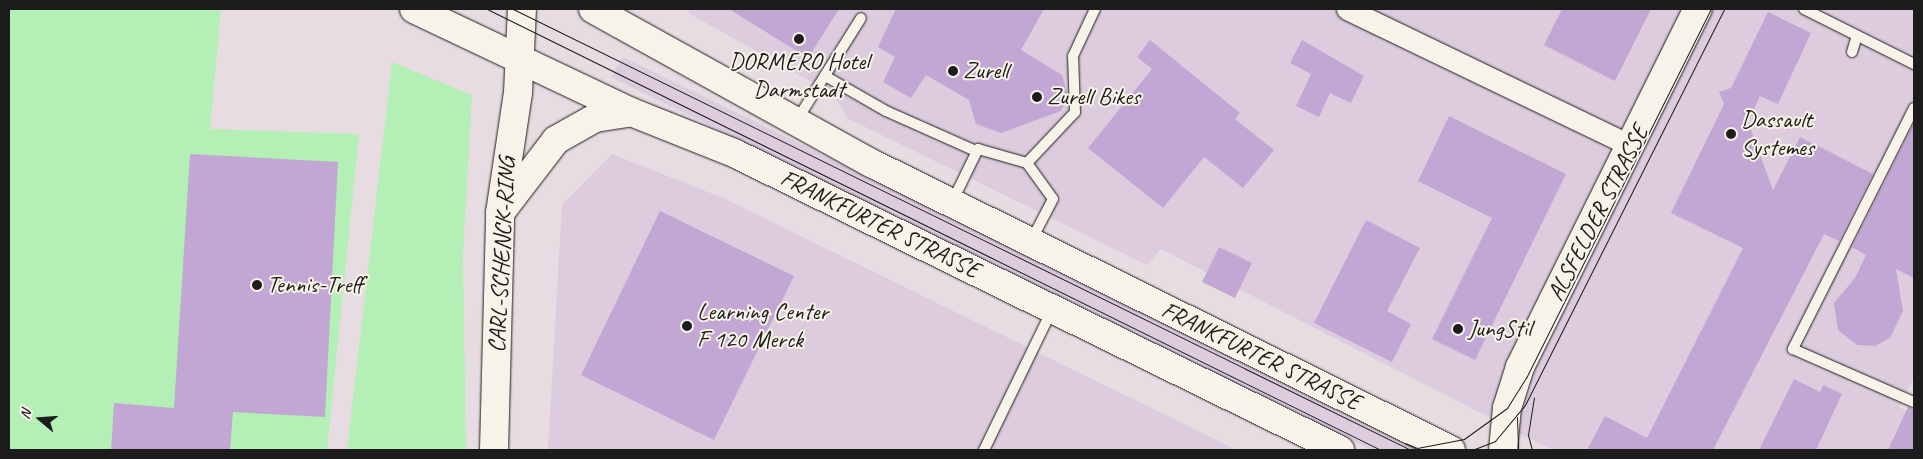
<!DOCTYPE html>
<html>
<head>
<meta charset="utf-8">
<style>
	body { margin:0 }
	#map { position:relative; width:1923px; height:459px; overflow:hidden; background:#e7dce2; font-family:Caveat,sans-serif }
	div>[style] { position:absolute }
	.built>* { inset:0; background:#dcccde }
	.green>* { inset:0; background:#b4f0b5 }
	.building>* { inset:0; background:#c2a7d4 }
	.roads { filter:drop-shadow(0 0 1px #1c1c1c) drop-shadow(0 0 1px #1c1c1c) }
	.lane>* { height:10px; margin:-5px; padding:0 5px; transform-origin:5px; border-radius:5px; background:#f7f3e8 }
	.street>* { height:21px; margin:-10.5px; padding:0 10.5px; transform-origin:10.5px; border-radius:10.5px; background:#f7f3e8 }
	.secondary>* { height:28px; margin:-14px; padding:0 14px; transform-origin:14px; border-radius:14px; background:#f7f3e8 }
	.tram>* { height:1px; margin:-0.5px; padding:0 0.5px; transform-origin:0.5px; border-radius:0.5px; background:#1c1c1c }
	.dots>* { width:14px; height:14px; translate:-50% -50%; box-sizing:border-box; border:2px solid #f7f3e8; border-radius:50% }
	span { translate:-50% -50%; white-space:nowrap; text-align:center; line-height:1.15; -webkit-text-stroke:4px #f7f3e8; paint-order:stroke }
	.poi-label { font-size:24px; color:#1c1c1c }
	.left { translate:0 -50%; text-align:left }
	.street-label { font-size:24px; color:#1c1c1c }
	.frame { position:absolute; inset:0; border:10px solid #1c1c1c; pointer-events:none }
	.north { position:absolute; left:15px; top:394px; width:50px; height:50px; -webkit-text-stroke:4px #f7f3e8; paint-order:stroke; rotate:288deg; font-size:14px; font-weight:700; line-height:20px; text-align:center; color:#1c1c1c }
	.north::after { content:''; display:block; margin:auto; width:18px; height:22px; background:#1c1c1c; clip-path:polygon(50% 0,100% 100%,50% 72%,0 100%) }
</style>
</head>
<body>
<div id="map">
	<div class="built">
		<div style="clip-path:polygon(691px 9px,1914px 9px,1914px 377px,1899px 407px,1914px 415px,1914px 450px,1553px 450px,1161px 249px,1147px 265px,847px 118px,833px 94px,688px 13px)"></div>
		<div style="clip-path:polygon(623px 57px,1423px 450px,1372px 450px,611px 77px)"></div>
		<div style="clip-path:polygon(612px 154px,723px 198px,1237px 450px,548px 450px,562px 205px)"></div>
	</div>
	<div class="green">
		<div style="clip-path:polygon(9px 9px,221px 9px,210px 129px,359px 134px,327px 450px,9px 450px)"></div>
		<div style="clip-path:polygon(392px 62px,472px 95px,463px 254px,466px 450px,347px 450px)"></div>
	</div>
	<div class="building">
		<div style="clip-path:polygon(729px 9px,839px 9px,808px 58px)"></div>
		<div style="clip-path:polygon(896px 9px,1044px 9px,1021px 50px,1062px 75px,1068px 96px,1061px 111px,1001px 133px,976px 124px,969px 100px,926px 75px,911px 98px,883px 82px,895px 57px,878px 47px)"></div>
		<div style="clip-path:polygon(1562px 9px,1651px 9px,1615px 81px,1544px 45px)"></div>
		<div style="clip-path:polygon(1768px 12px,1811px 33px,1778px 104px,1760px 96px,1748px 122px,1773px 190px,1800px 137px,1873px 174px,1839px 241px,1824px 234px,1713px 450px,1587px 450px,1605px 416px,1647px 438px,1743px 248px,1671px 213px,1724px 104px,1719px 92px,1731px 88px)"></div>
		<div style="clip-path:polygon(1150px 40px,1240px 113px,1235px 119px,1274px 150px,1243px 188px,1204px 157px,1163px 208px,1088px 148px,1152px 69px,1137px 57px)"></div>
		<div style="clip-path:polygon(1302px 40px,1364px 76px,1351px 103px,1330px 93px,1319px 117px,1296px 106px,1311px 74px,1290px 63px)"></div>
		<div style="clip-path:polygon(1449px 116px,1566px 174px,1475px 360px,1432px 339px,1492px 218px,1418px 181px)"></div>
		<div style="clip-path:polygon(1914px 123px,1914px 278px,1896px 269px,1903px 311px,1890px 338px,1875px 346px,1857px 345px,1838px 330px,1834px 303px,1855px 278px,1866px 255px,1852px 247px)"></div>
		<div style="clip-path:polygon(190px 154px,338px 162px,325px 417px,233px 412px,230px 450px,111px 450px,114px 403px,174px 408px)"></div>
		<div style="clip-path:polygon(660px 211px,794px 276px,714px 440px,581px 375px)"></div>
		<div style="clip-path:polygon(1366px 220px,1420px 248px,1387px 311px,1411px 324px,1392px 362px,1314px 323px)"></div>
		<div style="clip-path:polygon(1219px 247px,1252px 263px,1235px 298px,1202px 282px)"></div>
		<div style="clip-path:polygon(1794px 379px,1820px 392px,1823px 385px,1842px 394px,1816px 450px,1759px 450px)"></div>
		<div style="clip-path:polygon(1908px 407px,1914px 409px,1914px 450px,1888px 450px)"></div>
	</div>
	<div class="roads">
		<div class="lane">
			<div style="left:1804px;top:9px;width:123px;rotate:26.6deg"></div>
			<div style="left:1852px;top:52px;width:17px;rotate:-73deg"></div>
			<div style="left:825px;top:76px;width:70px;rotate:29.8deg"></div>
			<div style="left:886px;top:111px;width:98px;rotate:24deg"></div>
			<div style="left:1914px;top:108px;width:270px;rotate:116.7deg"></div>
			<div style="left:1793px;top:349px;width:132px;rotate:23.7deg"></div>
			<div style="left:797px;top:120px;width:120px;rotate:-57.9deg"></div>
			<div style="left:1027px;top:163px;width:44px;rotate:54.2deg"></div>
			<div style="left:1053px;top:199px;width:47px;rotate:117.6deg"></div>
			<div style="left:958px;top:190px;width:46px;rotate:-64deg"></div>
			<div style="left:978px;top:149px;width:51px;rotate:15.9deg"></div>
			<div style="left:1027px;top:163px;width:70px;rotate:-46.7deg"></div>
			<div style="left:1075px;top:112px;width:56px;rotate:-92deg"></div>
			<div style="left:1073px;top:56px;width:52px;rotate:-64.9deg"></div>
			<div style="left:984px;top:450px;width:156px;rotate:-64.1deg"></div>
		</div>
		<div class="street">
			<div style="left:1347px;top:9px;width:316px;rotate:25.7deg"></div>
		</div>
		<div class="secondary">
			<div style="left:414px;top:9px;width:240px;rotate:25.4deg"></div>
			<div style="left:631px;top:112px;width:111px;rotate:21.7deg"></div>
			<div style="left:734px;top:153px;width:675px;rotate:26.11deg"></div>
			<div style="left:593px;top:9px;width:318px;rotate:29deg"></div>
			<div style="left:871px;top:163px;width:647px;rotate:26.33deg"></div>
			<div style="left:500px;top:213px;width:92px;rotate:-52.5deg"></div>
			<div style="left:556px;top:140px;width:45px;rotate:-29.4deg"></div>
			<div style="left:595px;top:118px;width:36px;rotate:-9deg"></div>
			<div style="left:494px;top:450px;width:237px;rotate:-88.5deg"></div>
			<div style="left:500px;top:213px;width:121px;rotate:-81.5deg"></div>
			<div style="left:518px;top:93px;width:84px;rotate:-87.3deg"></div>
			<div style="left:1503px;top:450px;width:42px;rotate:-84.6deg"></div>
			<div style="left:1507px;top:408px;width:43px;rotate:-72.4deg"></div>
			<div style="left:1520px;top:367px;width:400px;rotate:-63.6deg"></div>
		</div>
	</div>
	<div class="tram">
		<div style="left:487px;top:9px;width:997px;rotate:26.26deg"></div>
		<div style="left:513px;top:9px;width:1000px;rotate:26.16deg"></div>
		<div style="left:1517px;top:417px;width:33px;rotate:88deg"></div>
		<div style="left:1405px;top:443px;width:13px;rotate:23deg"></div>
		<div style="left:1417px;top:448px;width:48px;rotate:-10.8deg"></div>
		<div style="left:1464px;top:439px;width:53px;rotate:-35.8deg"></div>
		<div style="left:1507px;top:408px;width:36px;rotate:-58deg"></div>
		<div style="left:1526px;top:378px;width:413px;rotate:-63.4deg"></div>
		<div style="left:1472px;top:450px;width:25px;rotate:-21deg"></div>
		<div style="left:1495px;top:441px;width:47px;rotate:-50.2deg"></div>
		<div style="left:1525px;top:405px;width:443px;rotate:-63.3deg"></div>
		<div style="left:1532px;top:450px;width:16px;rotate:-105deg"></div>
		<div style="left:1528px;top:435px;width:38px;rotate:-81deg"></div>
	</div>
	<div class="dots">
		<div style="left:799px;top:39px;background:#1c1c1c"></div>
		<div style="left:953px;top:71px;background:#1c1c1c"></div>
		<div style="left:1037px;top:97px;background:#1c1c1c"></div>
		<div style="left:1731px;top:134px;background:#1c1c1c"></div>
		<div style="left:257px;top:285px;background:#1c1c1c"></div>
		<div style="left:687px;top:326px;background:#1c1c1c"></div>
		<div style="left:1458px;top:329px;background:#1c1c1c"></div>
	</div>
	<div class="poi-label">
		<span style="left:799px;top:76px">DORMERO Hotel<br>Darmstadt</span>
		<span class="left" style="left:963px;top:71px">Zurell</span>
		<span class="left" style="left:1047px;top:97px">Zurell Bikes</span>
		<span class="left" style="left:1741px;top:134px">Dassault<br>Systemes</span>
		<span class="left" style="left:267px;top:285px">Tennis-Treff</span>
		<span class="left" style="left:697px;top:326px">Learning Center<br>F 120 Merck</span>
		<span class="left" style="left:1468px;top:329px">JungStil</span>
	</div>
	<div class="street-label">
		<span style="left:1598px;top:213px;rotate:-63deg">ALSFELDER STRASSE</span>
		<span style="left:880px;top:224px;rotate:26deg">FRANKFURTER STRASSE</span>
		<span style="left:502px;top:255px;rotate:-87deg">CARL-SCHENCK-RING</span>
		<span style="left:1261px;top:356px;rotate:26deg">FRANKFURTER STRASSE</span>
	</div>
	<div class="frame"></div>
	<div class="north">N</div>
</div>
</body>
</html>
